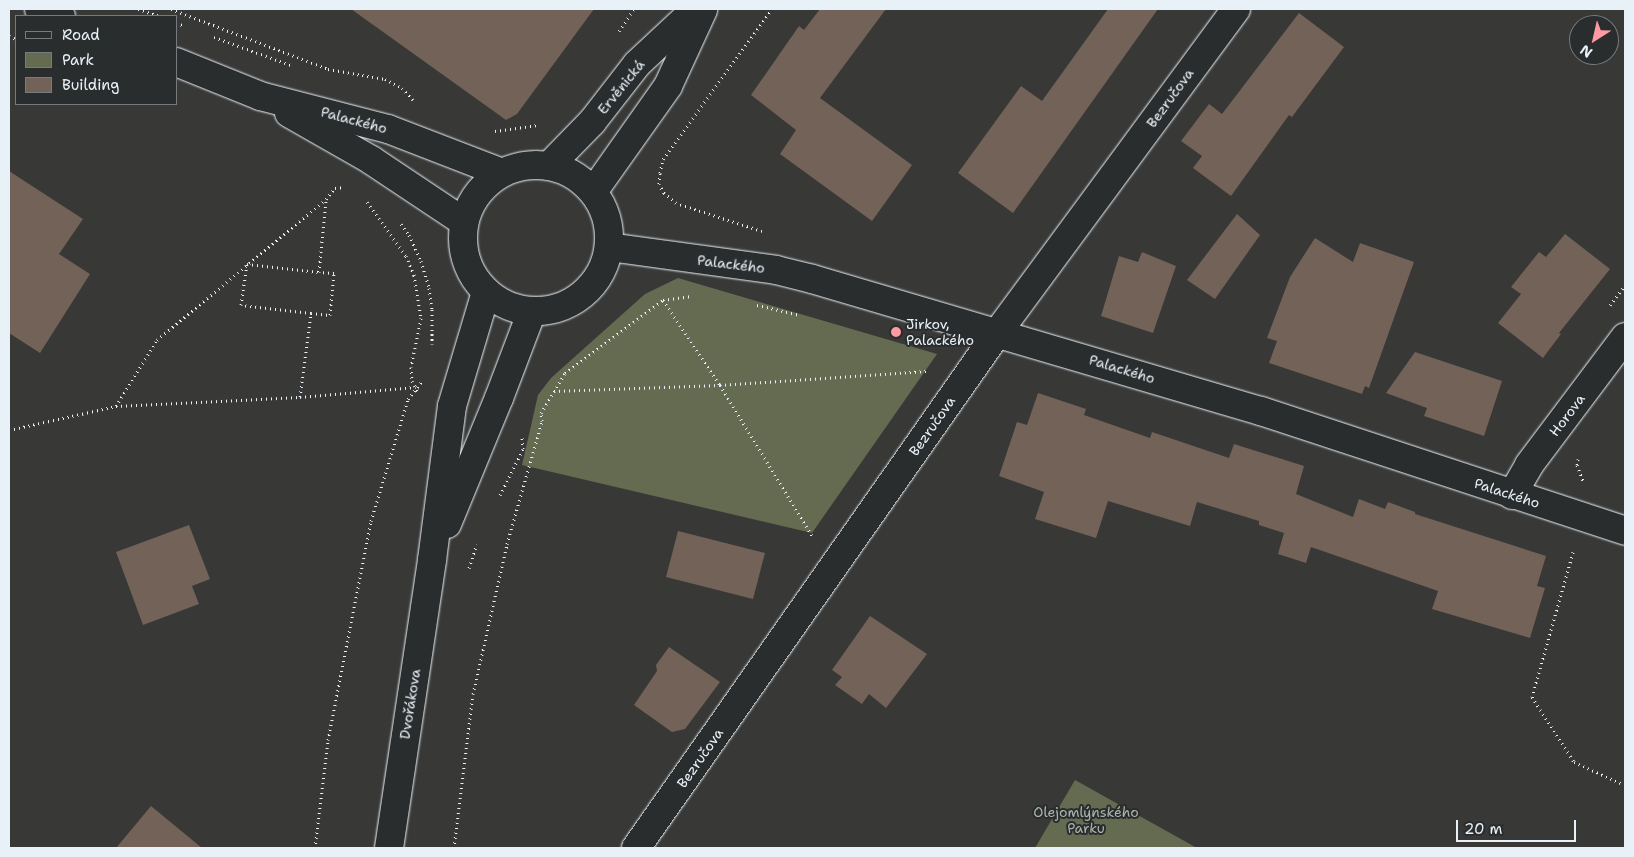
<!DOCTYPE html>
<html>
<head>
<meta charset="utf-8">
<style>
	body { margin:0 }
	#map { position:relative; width:1634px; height:857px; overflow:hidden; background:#383836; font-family:"Shantell Sans",sans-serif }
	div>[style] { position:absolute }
	.green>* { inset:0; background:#646b51 }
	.building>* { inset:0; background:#726258 }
	.path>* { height:3px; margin-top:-1.5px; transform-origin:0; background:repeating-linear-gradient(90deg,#e8f1f8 0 1px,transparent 0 5px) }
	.roads { filter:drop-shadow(0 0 1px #e8f1f8) drop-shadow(0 0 1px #e8f1f8) }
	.minor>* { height:28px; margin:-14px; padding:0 14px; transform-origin:14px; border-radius:14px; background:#2a2d2e }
	.tertiary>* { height:28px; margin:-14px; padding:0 14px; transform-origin:14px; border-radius:14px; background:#2a2d2e }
	.tertiary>.ring { margin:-14px; padding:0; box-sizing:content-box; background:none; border:28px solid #2a2d2e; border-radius:50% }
	.dots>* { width:14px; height:14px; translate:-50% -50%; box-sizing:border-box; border:2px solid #2a2d2e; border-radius:50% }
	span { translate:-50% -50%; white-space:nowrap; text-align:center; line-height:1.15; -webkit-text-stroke:4px #2a2d2e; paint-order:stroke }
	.street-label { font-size:14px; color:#e8f1f8 }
	.poi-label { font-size:14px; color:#e8f1f8 }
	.left { translate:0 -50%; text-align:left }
	.park-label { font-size:14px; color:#adb5ad }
	.frame { position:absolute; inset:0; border:10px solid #e8f1f8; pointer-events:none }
	.legend { position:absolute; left:15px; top:15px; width:162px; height:90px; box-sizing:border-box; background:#2a2d2e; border:1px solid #767b7f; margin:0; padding:6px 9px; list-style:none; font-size:15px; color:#e8f1f8 }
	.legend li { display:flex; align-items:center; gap:10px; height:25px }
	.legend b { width:25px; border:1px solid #767b7f }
	.north { position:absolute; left:1569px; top:15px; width:50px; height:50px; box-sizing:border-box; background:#2a2d2e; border:1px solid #767b7f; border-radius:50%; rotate:215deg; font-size:14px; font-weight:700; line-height:20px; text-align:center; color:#e8f1f8 }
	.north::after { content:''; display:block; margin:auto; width:18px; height:22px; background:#ff9aa2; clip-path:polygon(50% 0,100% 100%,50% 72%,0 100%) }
	.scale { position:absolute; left:1456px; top:820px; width:120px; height:22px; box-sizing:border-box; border:2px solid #e8f1f8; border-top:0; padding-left:6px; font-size:15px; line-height:18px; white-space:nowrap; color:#e8f1f8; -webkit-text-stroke:4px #2a2d2e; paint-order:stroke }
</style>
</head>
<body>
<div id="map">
	<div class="green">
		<div style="clip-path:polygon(678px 278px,937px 354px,812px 533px,522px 465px,538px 395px,551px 378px,645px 294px)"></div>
		<div style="clip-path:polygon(1075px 780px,1197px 848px,1035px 848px)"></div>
	</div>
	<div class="building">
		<div style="clip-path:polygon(351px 9px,594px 9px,517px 114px,506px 120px)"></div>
		<div style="clip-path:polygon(820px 9px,886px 9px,820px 98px,912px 165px,872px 221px,780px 154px,796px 130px,751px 95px,799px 26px,804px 30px)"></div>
		<div style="clip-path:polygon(1108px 9px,1158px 9px,1013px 213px,958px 173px,1021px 86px,1042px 101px)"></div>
		<div style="clip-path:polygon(1299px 13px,1344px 47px,1292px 117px,1289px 115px,1231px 196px,1193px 168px,1202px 156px,1181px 141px,1209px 104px,1222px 114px)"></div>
		<div style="clip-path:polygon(9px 171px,83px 219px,59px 254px,90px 274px,40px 353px,9px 333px)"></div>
		<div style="clip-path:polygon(1237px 214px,1260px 235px,1215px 299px,1187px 280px)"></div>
		<div style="clip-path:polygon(1565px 234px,1610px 269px,1559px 333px,1561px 334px,1543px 358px,1498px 323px,1521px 294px,1511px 287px,1539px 252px,1546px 257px)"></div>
		<div style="clip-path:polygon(1315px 238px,1353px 262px,1360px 243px,1414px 262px,1369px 388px,1365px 386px,1362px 394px,1269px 363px,1277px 341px,1267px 338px,1290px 277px)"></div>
		<div style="clip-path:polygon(1142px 252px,1176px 266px,1153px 333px,1101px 316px,1119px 256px,1138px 262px)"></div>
		<div style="clip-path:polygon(1415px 352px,1502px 381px,1484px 436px,1424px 416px,1427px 408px,1386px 393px)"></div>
		<div style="clip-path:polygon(1038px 393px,1086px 409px,1084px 415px,1150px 438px,1152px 432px,1229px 458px,1234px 444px,1304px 466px,1296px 494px,1353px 517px,1359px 499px,1385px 509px,1388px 502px,1415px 512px,1415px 514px,1546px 556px,1537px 586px,1545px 588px,1530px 638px,1432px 609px,1438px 591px,1311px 547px,1306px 563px,1278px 554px,1284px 533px,1259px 525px,1259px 521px,1197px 502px,1190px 526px,1108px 501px,1096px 538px,1035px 519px,1044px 492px,999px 476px,1017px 422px,1027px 425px)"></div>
		<div style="clip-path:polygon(189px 525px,210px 579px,192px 586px,199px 604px,143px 625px,116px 552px)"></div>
		<div style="clip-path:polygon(678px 531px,765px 553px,753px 599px,666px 577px)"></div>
		<div style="clip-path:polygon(870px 616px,927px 654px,886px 708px,869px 694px,862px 704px,835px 685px,842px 677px,832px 670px)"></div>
		<div style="clip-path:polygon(669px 647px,720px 682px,685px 729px,672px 732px,634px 705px,657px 671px,656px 665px)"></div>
		<div style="clip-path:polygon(151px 806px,202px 848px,116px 848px)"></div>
	</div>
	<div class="path">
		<div style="left:138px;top:9px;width:22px;rotate:18deg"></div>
		<div style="left:171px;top:9px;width:168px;rotate:20.9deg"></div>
		<div style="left:328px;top:69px;width:58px;rotate:10deg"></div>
		<div style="left:385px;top:79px;width:19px;rotate:28deg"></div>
		<div style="left:402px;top:88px;width:16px;rotate:47deg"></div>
		<div style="left:176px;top:23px;width:9px;rotate:18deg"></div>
		<div style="left:619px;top:31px;width:27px;rotate:-56deg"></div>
		<div style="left:9px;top:36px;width:8px;rotate:23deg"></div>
		<div style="left:214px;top:37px;width:82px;rotate:20deg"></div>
		<div style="left:495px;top:131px;width:43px;rotate:-7.9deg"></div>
		<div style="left:367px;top:202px;width:67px;rotate:54.2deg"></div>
		<div style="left:406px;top:256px;width:21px;rotate:67deg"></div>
		<div style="left:414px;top:275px;width:44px;rotate:80.8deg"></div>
		<div style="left:421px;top:318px;width:50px;rotate:101.5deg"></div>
		<div style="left:411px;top:367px;width:14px;rotate:86deg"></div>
		<div style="left:412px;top:381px;width:14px;rotate:60deg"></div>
		<div style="left:401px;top:224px;width:14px;rotate:54deg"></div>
		<div style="left:409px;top:235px;width:29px;rotate:65deg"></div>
		<div style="left:421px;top:261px;width:28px;rotate:73deg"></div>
		<div style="left:429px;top:288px;width:21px;rotate:82deg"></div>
		<div style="left:432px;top:309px;width:35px;rotate:90deg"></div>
		<div style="left:762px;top:231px;width:90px;rotate:-162deg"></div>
		<div style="left:676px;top:203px;width:16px;rotate:-140deg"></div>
		<div style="left:664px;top:193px;width:10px;rotate:-119deg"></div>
		<div style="left:659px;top:184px;width:11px;rotate:-85deg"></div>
		<div style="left:660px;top:173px;width:14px;rotate:-78deg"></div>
		<div style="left:663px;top:159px;width:185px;rotate:-54deg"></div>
		<div style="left:663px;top:300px;width:102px;rotate:56.2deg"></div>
		<div style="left:720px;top:385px;width:177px;rotate:58.6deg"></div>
		<div style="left:757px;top:305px;width:44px;rotate:13.1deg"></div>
		<div style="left:1610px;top:305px;width:25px;rotate:-53deg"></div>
		<div style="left:311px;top:313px;width:70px;rotate:-173.5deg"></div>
		<div style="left:241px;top:305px;width:41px;rotate:-81.7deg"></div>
		<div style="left:247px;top:264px;width:72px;rotate:6.3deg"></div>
		<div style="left:554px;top:391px;width:166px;rotate:-2.1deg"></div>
		<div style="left:720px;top:385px;width:207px;rotate:-3.9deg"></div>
		<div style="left:300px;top:397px;width:85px;rotate:-82.5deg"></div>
		<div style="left:311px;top:313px;width:19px;rotate:6deg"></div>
		<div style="left:330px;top:315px;width:42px;rotate:-84.6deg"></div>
		<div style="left:334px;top:273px;width:15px;rotate:-176deg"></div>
		<div style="left:319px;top:272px;width:72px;rotate:-84.4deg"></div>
		<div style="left:116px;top:406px;width:184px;rotate:-2.8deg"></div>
		<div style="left:300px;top:397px;width:116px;rotate:-4.9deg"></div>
		<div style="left:9px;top:430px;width:110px;rotate:-12.6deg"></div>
		<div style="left:116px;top:406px;width:78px;rotate:-58.2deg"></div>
		<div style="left:157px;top:340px;width:220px;rotate:-39.8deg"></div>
		<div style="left:326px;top:199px;width:14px;rotate:-51deg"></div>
		<div style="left:335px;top:188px;width:10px;rotate:-6deg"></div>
		<div style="left:1578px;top:459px;width:6px;rotate:99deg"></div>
		<div style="left:1577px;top:465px;width:17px;rotate:69deg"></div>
		<div style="left:500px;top:495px;width:51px;rotate:-63.4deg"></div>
		<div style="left:523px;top:449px;width:12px;rotate:-95deg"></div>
		<div style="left:1573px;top:552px;width:151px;rotate:105.8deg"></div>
		<div style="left:1532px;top:697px;width:77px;rotate:57.1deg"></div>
		<div style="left:1574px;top:762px;width:56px;rotate:24.3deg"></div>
		<div style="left:469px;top:568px;width:25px;rotate:-72deg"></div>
		<div style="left:315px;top:848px;width:109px;rotate:-83.1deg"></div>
		<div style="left:328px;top:740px;width:223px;rotate:-78.9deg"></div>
		<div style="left:371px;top:521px;width:127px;rotate:-73.1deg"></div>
		<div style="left:408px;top:399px;width:23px;rotate:-52deg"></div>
		<div style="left:454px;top:848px;width:155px;rotate:-83deg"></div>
		<div style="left:473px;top:694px;width:154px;rotate:-77.2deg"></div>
		<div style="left:507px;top:544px;width:128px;rotate:-74.1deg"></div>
		<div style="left:542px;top:421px;width:8px;rotate:-97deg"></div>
		<div style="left:541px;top:413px;width:47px;rotate:-59deg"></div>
		<div style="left:565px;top:373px;width:122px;rotate:-36.7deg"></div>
		<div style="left:663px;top:300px;width:27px;rotate:-8deg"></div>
	</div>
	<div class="roads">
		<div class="minor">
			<div style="left:1512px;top:495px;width:34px;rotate:-60deg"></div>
			<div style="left:1529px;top:465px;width:160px;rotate:-53.1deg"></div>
			<div style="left:636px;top:848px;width:630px;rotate:-54.95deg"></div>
			<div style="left:998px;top:332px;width:401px;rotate:-53.6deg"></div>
		</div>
		<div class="tertiary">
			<div style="left:39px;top:9px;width:23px;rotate:18deg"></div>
			<div style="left:176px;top:62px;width:91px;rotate:22deg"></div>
			<div style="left:260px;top:96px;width:132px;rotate:14.5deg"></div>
			<div style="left:388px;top:129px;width:122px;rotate:21.1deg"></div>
			<div style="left:289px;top:113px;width:95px;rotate:29.8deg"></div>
			<div style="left:371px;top:160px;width:112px;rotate:33.7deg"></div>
			<div class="ring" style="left:463px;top:165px;width:118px;height:118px"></div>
			<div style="left:549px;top:166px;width:62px;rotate:-45.7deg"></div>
			<div style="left:592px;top:122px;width:73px;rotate:-52.2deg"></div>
			<div style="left:637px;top:64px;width:81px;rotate:-43deg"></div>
			<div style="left:593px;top:192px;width:130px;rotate:-54.7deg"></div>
			<div style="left:668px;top:86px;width:84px;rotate:-65.3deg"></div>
			<div style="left:609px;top:247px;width:169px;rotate:7.8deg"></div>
			<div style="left:776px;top:270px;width:37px;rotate:14deg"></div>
			<div style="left:812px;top:279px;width:468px;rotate:16.4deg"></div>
			<div style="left:1261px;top:411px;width:383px;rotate:18.2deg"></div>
			<div style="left:447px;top:524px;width:136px;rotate:-67.6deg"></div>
			<div style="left:499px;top:398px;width:93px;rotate:-69.2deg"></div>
			<div style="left:389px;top:848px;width:291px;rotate:-81.5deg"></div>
			<div style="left:432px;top:560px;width:155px;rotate:-82.6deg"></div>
			<div style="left:452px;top:406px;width:119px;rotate:-73.4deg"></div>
		</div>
	</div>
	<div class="dots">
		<div style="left:896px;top:332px;background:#ff9aa2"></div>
	</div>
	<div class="street-label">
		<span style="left:621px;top:87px;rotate:-51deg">Ervěnická</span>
		<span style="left:1170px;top:98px;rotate:-54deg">Bezručova</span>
		<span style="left:354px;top:120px;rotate:15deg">Palackého</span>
		<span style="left:731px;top:264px;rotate:7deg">Palackého</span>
		<span style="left:1122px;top:369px;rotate:17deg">Palackého</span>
		<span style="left:1567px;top:415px;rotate:-53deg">Horova</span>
		<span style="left:932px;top:426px;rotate:-55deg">Bezručova</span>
		<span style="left:1507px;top:493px;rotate:18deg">Palackého</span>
		<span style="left:410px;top:704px;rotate:-81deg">Dvořákova</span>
		<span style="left:700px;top:758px;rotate:-55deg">Bezručova</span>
	</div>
	<div class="poi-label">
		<span class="left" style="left:906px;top:332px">Jirkov,<br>Palackého</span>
	</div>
	<div class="park-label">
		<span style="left:1086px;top:820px">Olejomlýnského<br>Parku</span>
	</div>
	<div class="frame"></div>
	<ul class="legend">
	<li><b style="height:6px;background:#2a2d2e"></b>Road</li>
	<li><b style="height:14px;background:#646b51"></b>Park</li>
	<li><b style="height:14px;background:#726258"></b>Building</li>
	</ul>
	<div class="north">N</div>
	<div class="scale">20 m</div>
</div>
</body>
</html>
